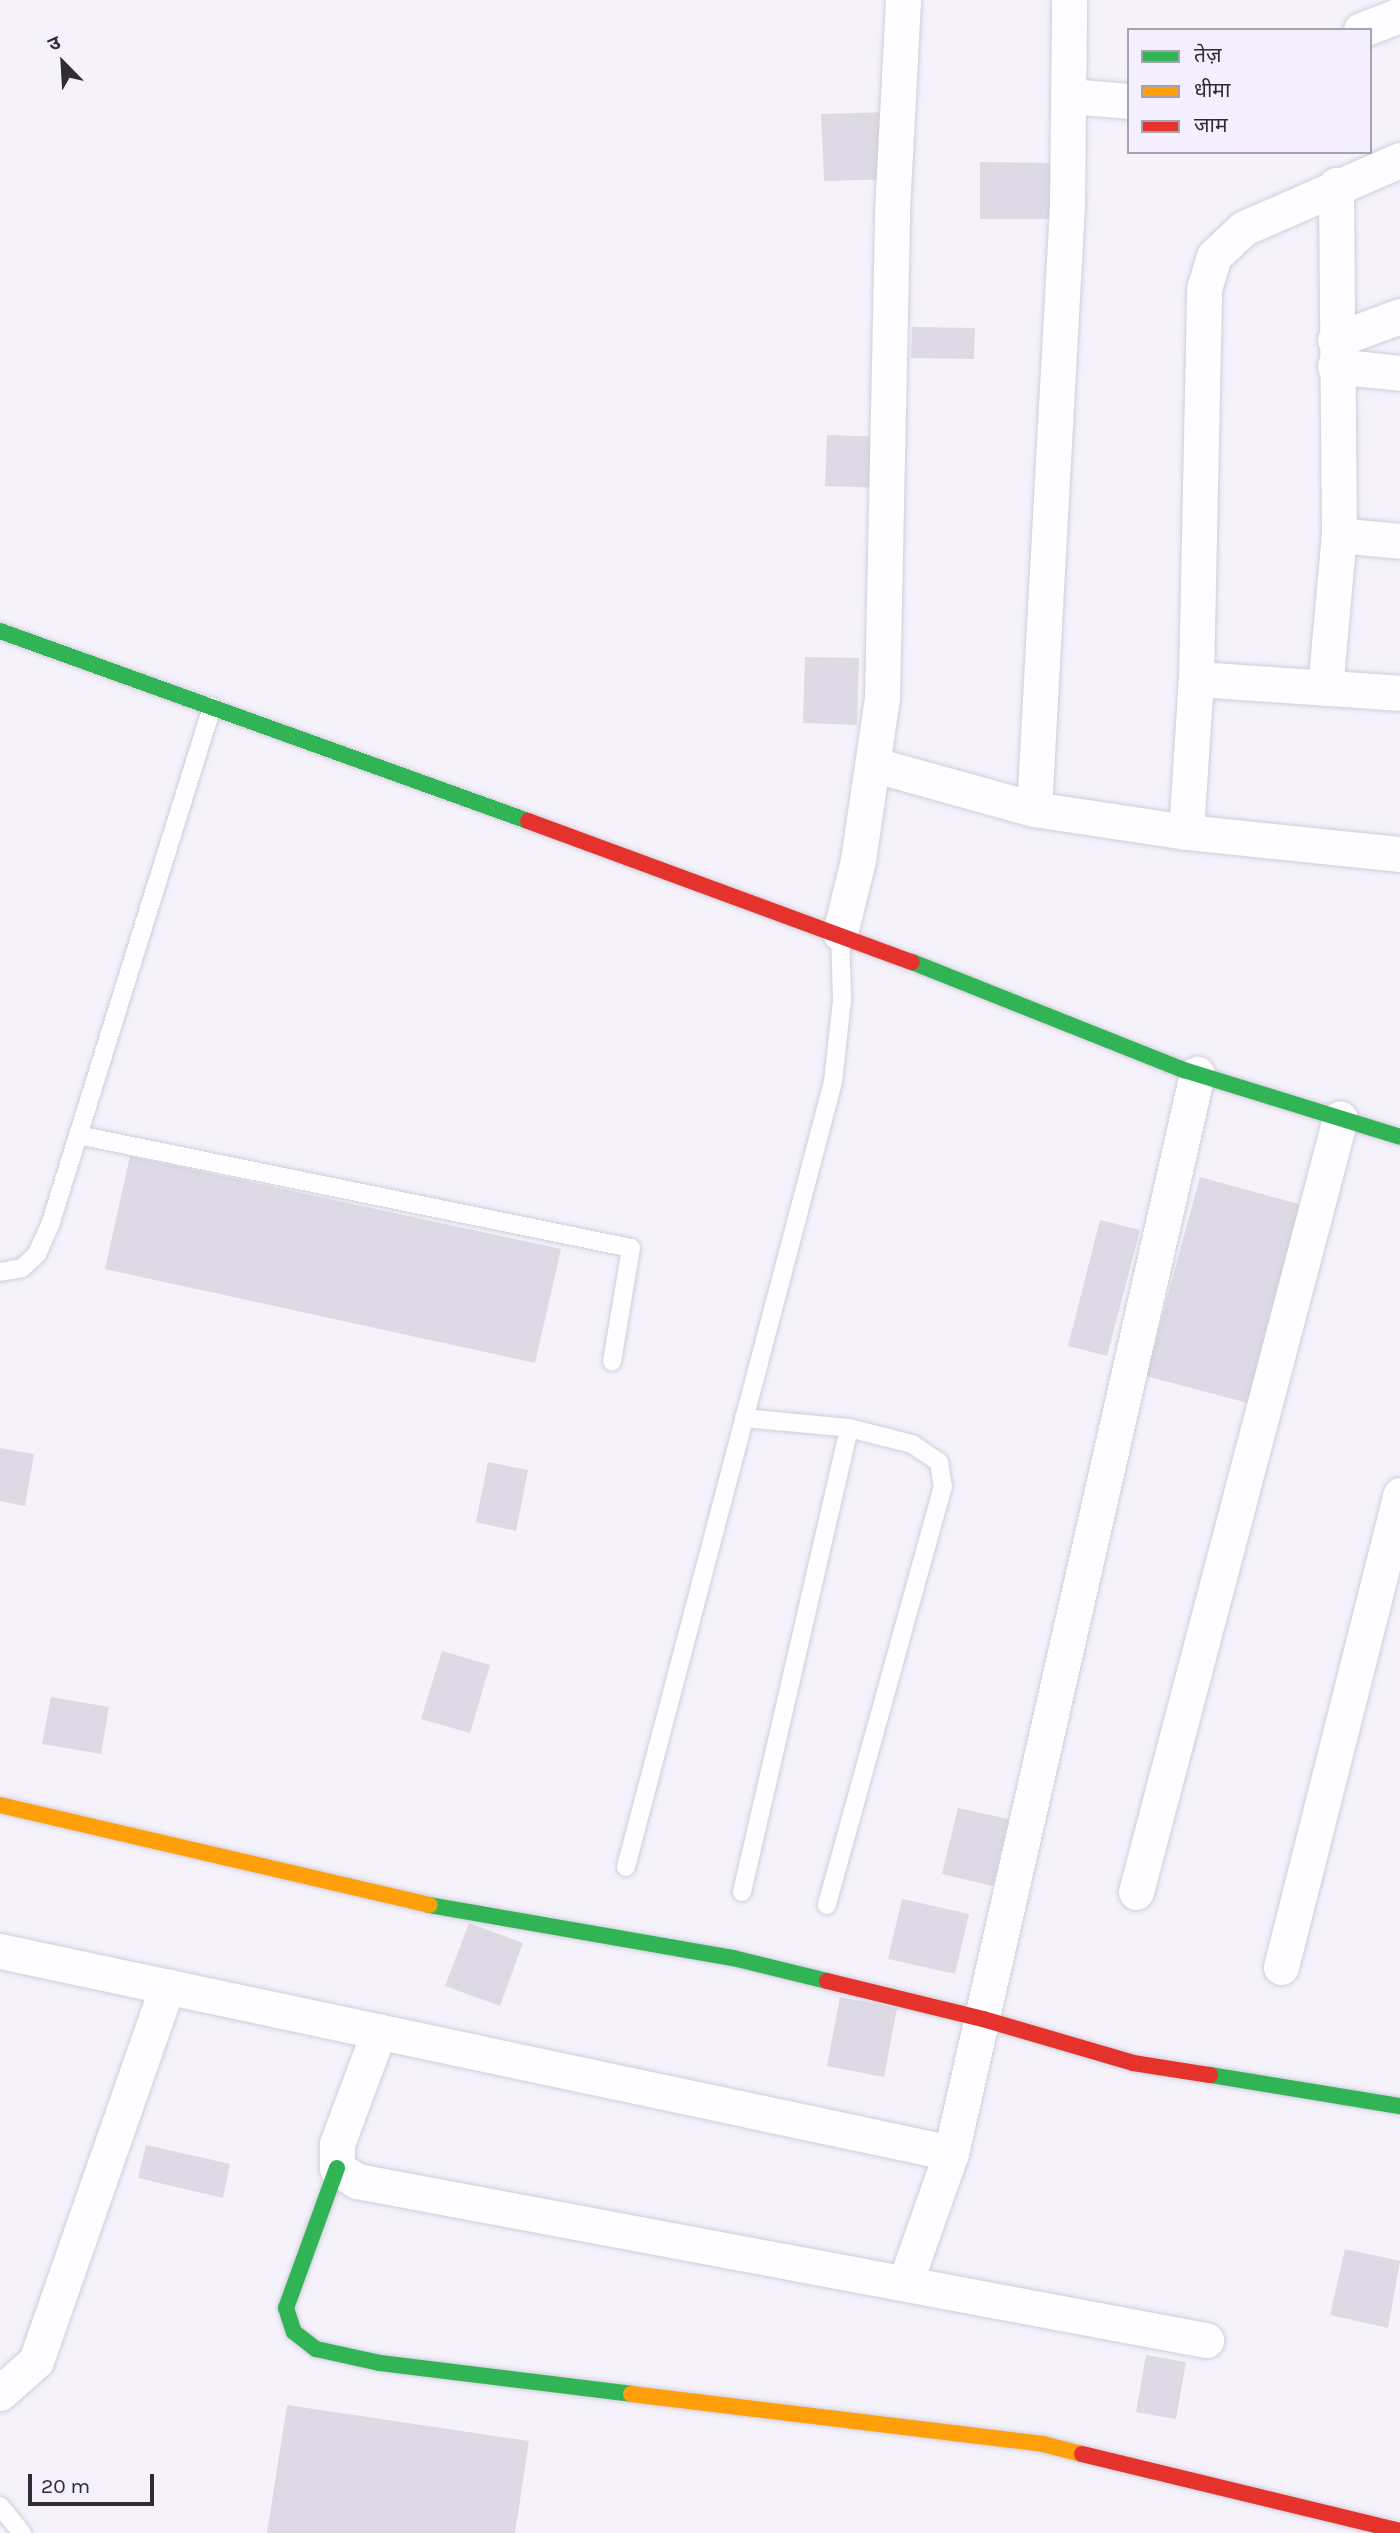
<!DOCTYPE html>
<html>
<head>
<meta charset="utf-8">
<style>
	body { margin:0 }
	#map { position:relative; width:1400px; height:2533px; overflow:hidden; background:#f5f2fc; font-family:Karla,"Noto Sans Devanagari",sans-serif }
	div>[style] { position:absolute }
	.building>* { inset:0; background:#ddd9e5 }
	.roads { filter:drop-shadow(0 0 2px #d1ced8) drop-shadow(0 0 2px #d1ced8) }
	.lane>* { height:18px; margin:-9px; padding:0 9px; transform-origin:9px; border-radius:9px; background:#fefdff }
	.street>* { height:35px; margin:-17.5px; padding:0 17.5px; transform-origin:17.5px; border-radius:17.5px; background:#fefdff }
	.fast>* { height:16px; margin:-8px; padding:0 8px; transform-origin:8px; border-radius:8px; background:#30b455 }
	.slow>* { height:16px; margin:-8px; padding:0 8px; transform-origin:8px; border-radius:8px; background:#ff9f0a }
	.jam>* { height:16px; margin:-8px; padding:0 8px; transform-origin:8px; border-radius:8px; background:#e5322d }
	span { translate:-50% -50%; white-space:nowrap; text-align:center; line-height:1.15; -webkit-text-stroke:6px #f4efff; paint-order:stroke }
	.legend { position:absolute; left:1127px; top:28px; width:245px; height:126px; box-sizing:border-box; background:#f4efff; border:2px solid #a6a1af; margin:0; padding:9px 12px; list-style:none; font-size:21px; color:#302c36 }
	.legend li { display:flex; align-items:center; gap:14px; height:35px }
	.legend b { width:35px; border:2px solid #a6a1af }
	.north { position:absolute; left:28px; top:28px; width:70px; height:70px; -webkit-text-stroke:5px #f4efff; paint-order:stroke; rotate:336deg; font-size:19px; font-weight:700; line-height:28px; text-align:center; color:#302c36 }
	.north::after { content:''; display:block; margin:auto; width:24px; height:32px; background:#302c36; clip-path:polygon(50% 0,100% 100%,50% 72%,0 100%) }
	.scale { position:absolute; left:28px; top:2474px; width:126px; height:32px; box-sizing:border-box; border:4px solid #302c36; border-top:0; padding-left:9px; font-size:21px; line-height:24px; white-space:nowrap; color:#302c36; -webkit-text-stroke:5px #f4efff; paint-order:stroke }
</style>
</head>
<body>
<div id="map">
	<div class="building">
		<div style="clip-path:polygon(892px 112px,894px 179px,824px 181px,821px 114px)"></div>
		<div style="clip-path:polygon(980px 162px,1050px 163px,1050px 219px,980px 219px)"></div>
		<div style="clip-path:polygon(912px 327px,975px 328px,974px 359px,911px 358px)"></div>
		<div style="clip-path:polygon(827px 435px,887px 437px,885px 488px,825px 486px)"></div>
		<div style="clip-path:polygon(805px 657px,859px 658px,857px 725px,803px 723px)"></div>
		<div style="clip-path:polygon(130px 1156px,561px 1249px,535px 1363px,105px 1269px)"></div>
		<div style="clip-path:polygon(1200px 1177px,1302px 1205px,1248px 1403px,1146px 1376px)"></div>
		<div style="clip-path:polygon(1100px 1220px,1140px 1230px,1107px 1356px,1068px 1346px)"></div>
		<div style="clip-path:polygon(0 1448px,34px 1454px,25px 1506px,0 1501px)"></div>
		<div style="clip-path:polygon(488px 1462px,528px 1470px,516px 1531px,476px 1522px)"></div>
		<div style="clip-path:polygon(442px 1651px,490px 1665px,470px 1733px,421px 1719px)"></div>
		<div style="clip-path:polygon(51px 1697px,109px 1707px,101px 1754px,42px 1744px)"></div>
		<div style="clip-path:polygon(958px 1808px,1009px 1819px,993px 1886px,942px 1874px)"></div>
		<div style="clip-path:polygon(902px 1899px,969px 1914px,955px 1974px,888px 1959px)"></div>
		<div style="clip-path:polygon(469px 1923px,523px 1943px,500px 2006px,445px 1986px)"></div>
		<div style="clip-path:polygon(840px 1997px,897px 2008px,884px 2077px,827px 2066px)"></div>
		<div style="clip-path:polygon(146px 2145px,230px 2164px,223px 2198px,138px 2178px)"></div>
		<div style="clip-path:polygon(1345px 2249px,1400px 2261px,1388px 2328px,1330px 2315px)"></div>
		<div style="clip-path:polygon(1146px 2355px,1186px 2362px,1176px 2419px,1136px 2412px)"></div>
		<div style="clip-path:polygon(287px 2405px,529px 2441px,515px 2533px,267px 2533px)"></div>
	</div>
	<div class="roads">
		<div class="lane">
			<div style="left:78px;top:1135px;width:564px;rotate:11.55deg"></div>
			<div style="left:631px;top:1248px;width:115px;rotate:99.5deg"></div>
			<div style="left:0;top:1272px;width:22px;rotate:-10deg"></div>
			<div style="left:22px;top:1268px;width:21px;rotate:-43deg"></div>
			<div style="left:37px;top:1254px;width:35px;rotate:-66deg"></div>
			<div style="left:51px;top:1222px;width:540px;rotate:-72.64deg"></div>
			<div style="left:744px;top:1418px;width:105px;rotate:5.4deg"></div>
			<div style="left:849px;top:1428px;width:65px;rotate:14.3deg"></div>
			<div style="left:912px;top:1444px;width:32px;rotate:34deg"></div>
			<div style="left:939px;top:1462px;width:24px;rotate:81deg"></div>
			<div style="left:943px;top:1486px;width:435px;rotate:105.5deg"></div>
			<div style="left:626px;top:1867px;width:812px;rotate:-75.23deg"></div>
			<div style="left:833px;top:1082px;width:82px;rotate:-83.7deg"></div>
			<div style="left:842px;top:1000px;width:67px;rotate:-91.7deg"></div>
			<div style="left:742px;top:1892px;width:476px;rotate:-77deg"></div>
			<div style="left:0;top:2506px;width:35px;rotate:51deg"></div>
		</div>
		<div class="street">
			<div style="left:1361px;top:30px;width:42px;rotate:-21deg"></div>
			<div style="left:1068px;top:96px;width:61px;rotate:4.7deg"></div>
			<div style="left:1335px;top:340px;width:69px;rotate:-20.3deg"></div>
			<div style="left:1335px;top:366px;width:65px;rotate:6.1deg"></div>
			<div style="left:1339px;top:535px;width:61px;rotate:5.6deg"></div>
			<div style="left:1196px;top:679px;width:204px;rotate:3.9deg"></div>
			<div style="left:1325px;top:688px;width:154px;rotate:-84.8deg"></div>
			<div style="left:1339px;top:535px;width:350px;rotate:-90.5deg"></div>
			<div style="left:875px;top:765px;width:165px;rotate:15.5deg"></div>
			<div style="left:1034px;top:809px;width:154px;rotate:8.6deg"></div>
			<div style="left:1186px;top:832px;width:215px;rotate:5.9deg"></div>
			<div style="left:1034px;top:809px;width:604px;rotate:-86.87deg"></div>
			<div style="left:1067px;top:206px;width:206px;rotate:-89.4deg"></div>
			<div style="left:1186px;top:832px;width:153px;rotate:-86.3deg"></div>
			<div style="left:1196px;top:679px;width:390px;rotate:-88.8deg"></div>
			<div style="left:1204px;top:289px;width:34px;rotate:-73deg"></div>
			<div style="left:1214px;top:256px;width:41px;rotate:-43deg"></div>
			<div style="left:1244px;top:228px;width:170px;rotate:-23.6deg"></div>
			<div style="left:840px;top:933px;width:75px;rotate:-76.1deg"></div>
			<div style="left:858px;top:860px;width:165px;rotate:-81.6deg"></div>
			<div style="left:882px;top:697px;width:486px;rotate:-88.8deg"></div>
			<div style="left:892px;top:211px;width:211px;rotate:-87deg"></div>
			<div style="left:1136px;top:1892px;width:800px;rotate:-75.23deg"></div>
			<div style="left:0;top:1951px;width:972px;rotate:11.99deg"></div>
			<div style="left:1281px;top:1967px;width:487px;rotate:-75.8deg"></div>
			<div style="left:379px;top:2031px;width:121px;rotate:110.4deg"></div>
			<div style="left:337px;top:2144px;width:24px;rotate:90deg"></div>
			<div style="left:337px;top:2168px;width:24px;rotate:33deg"></div>
			<div style="left:357px;top:2181px;width:864px;rotate:10.61deg"></div>
			<div style="left:905px;top:2283px;width:138px;rotate:-70.5deg"></div>
			<div style="left:951px;top:2153px;width:1107px;rotate:-77.16deg"></div>
			<div style="left:0;top:2393px;width:48px;rotate:-41.6deg"></div>
			<div style="left:36px;top:2361px;width:397px;rotate:-70.7deg"></div>
		</div>
		<div class="fast">
			<div style="left:0;top:631px;width:561px;rotate:19.79deg"></div>
			<div style="left:912px;top:962px;width:293px;rotate:21.7deg"></div>
			<div style="left:1184px;top:1070px;width:226px;rotate:17.2deg"></div>
			<div style="left:429px;top:1905px;width:309px;rotate:9.9deg"></div>
			<div style="left:733px;top:1958px;width:97px;rotate:13.7deg"></div>
			<div style="left:1210px;top:2075px;width:193px;rotate:9.3deg"></div>
			<div style="left:337px;top:2168px;width:149px;rotate:110deg"></div>
			<div style="left:286px;top:2308px;width:25px;rotate:72deg"></div>
			<div style="left:294px;top:2332px;width:28px;rotate:38deg"></div>
			<div style="left:316px;top:2349px;width:66px;rotate:12.3deg"></div>
			<div style="left:380px;top:2363px;width:253px;rotate:7deg"></div>
		</div>
		<div class="slow">
			<div style="left:0;top:1805px;width:441px;rotate:13.1deg"></div>
			<div style="left:631px;top:2394px;width:415px;rotate:6.9deg"></div>
			<div style="left:1043px;top:2444px;width:40px;rotate:14.4deg"></div>
		</div>
		<div class="jam">
			<div style="left:528px;top:821px;width:409px;rotate:20.2deg"></div>
			<div style="left:827px;top:1981px;width:161px;rotate:13.7deg"></div>
			<div style="left:983px;top:2019px;width:156px;rotate:16.3deg"></div>
			<div style="left:1133px;top:2063px;width:78px;rotate:8.9deg"></div>
			<div style="left:1082px;top:2454px;width:327px;rotate:13.6deg"></div>
		</div>
	</div>
	<ul class="legend">
	<li><b style="height:9px;background:#30b455"></b>तेज़</li>
	<li><b style="height:9px;background:#ff9f0a"></b>धीमा</li>
	<li><b style="height:9px;background:#e5322d"></b>जाम</li>
	</ul>
	<div class="north">उ</div>
	<div class="scale">20 m</div>
</div>
</body>
</html>
